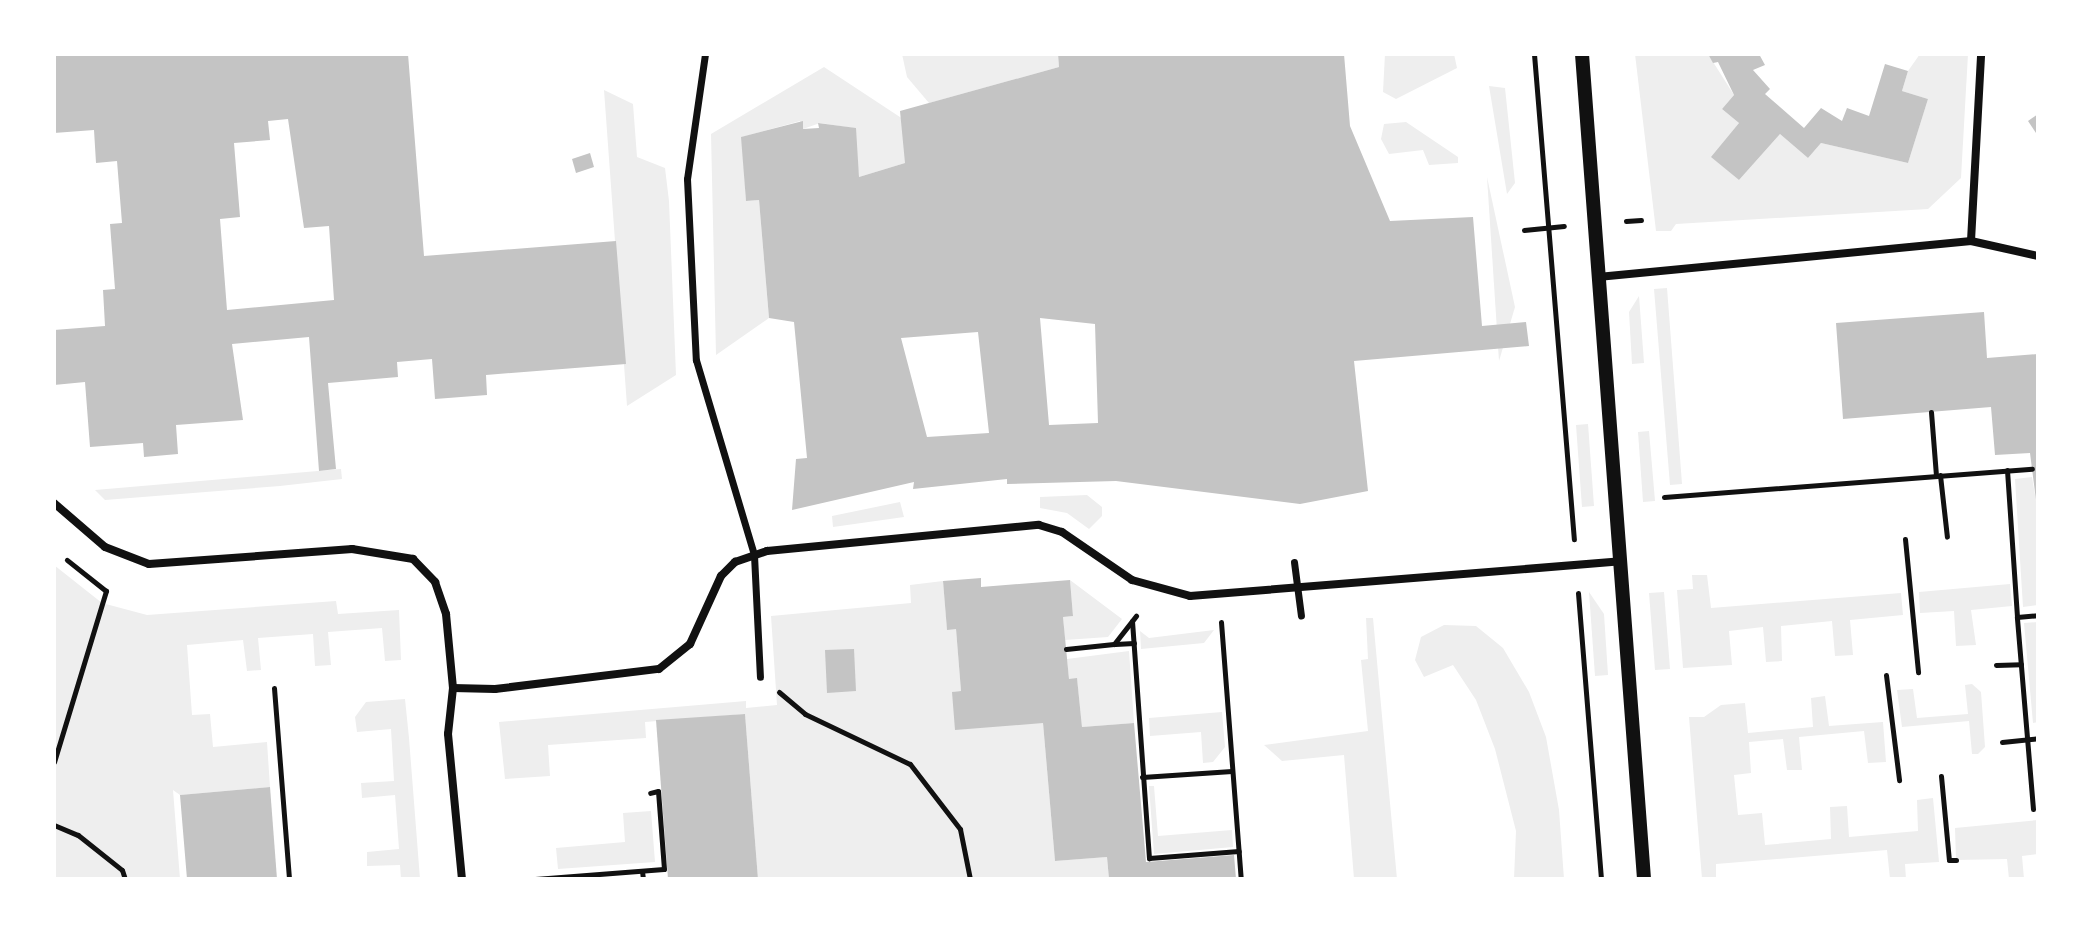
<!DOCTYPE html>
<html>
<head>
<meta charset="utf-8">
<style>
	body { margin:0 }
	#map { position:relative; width:2092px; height:933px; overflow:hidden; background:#fff; font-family:Inter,sans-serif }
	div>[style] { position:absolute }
	.green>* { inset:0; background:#eee }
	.building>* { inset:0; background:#c4c4c4 }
	.path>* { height:5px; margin:-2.5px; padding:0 2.5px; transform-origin:2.5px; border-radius:2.5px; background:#111 }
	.pedestrian>* { height:7px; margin:-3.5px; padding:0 3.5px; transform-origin:3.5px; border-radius:3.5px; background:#111 }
	.minor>* { height:8px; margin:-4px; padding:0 4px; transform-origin:4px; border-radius:4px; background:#111 }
	.tertiary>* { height:14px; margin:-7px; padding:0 7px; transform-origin:7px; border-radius:7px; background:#111 }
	span { translate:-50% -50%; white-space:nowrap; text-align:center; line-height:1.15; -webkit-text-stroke:7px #fff; paint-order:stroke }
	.frame { position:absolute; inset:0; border:56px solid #fff; pointer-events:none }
</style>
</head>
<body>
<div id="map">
	<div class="green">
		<div style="clip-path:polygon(902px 54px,1058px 54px,1059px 67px,929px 103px,907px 77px)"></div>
		<div style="clip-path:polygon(1385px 54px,1454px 54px,1457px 68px,1396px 99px,1383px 92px)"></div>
		<div style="clip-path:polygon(1635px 54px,1708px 54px,1734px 95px,1722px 109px,1739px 123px,1712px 157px,1739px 180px,1780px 134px,1808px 158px,1821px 143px,1908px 163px,1928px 99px,1902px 91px,1908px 71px,1920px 54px,1968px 54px,1961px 178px,1928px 209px,1676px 224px,1671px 231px,1656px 231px)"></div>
		<div style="clip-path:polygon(824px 67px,906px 121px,905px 163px,859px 177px,853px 128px,820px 123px,803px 129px,800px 121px,742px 137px,746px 201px,759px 200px,769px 318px,716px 355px,711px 134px)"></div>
		<div style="clip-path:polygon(1489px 86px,1505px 88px,1515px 183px,1507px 194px)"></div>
		<div style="clip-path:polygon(604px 90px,633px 104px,637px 157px,665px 168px,669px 201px,676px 375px,627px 406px)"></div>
		<div style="clip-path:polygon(1406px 122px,1458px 157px,1458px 163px,1429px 165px,1423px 150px,1389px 154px,1381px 139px,1384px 124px)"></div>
		<div style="clip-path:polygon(1487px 177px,1515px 307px,1499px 361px)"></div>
		<div style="clip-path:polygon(1667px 288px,1682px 484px,1670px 485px,1654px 289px)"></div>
		<div style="clip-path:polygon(1639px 296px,1644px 363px,1632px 364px,1629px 312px)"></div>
		<div style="clip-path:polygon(1588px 424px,1594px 506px,1582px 507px,1576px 425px)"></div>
		<div style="clip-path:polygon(1649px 431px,1655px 501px,1643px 502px,1638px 432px)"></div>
		<div style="clip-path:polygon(341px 469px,342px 479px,280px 486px,105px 500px,95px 490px)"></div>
		<div style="clip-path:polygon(2032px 477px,2038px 513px,2038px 605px,2023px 607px,2015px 479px)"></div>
		<div style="clip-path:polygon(1087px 495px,1102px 507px,1102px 516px,1089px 529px,1067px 513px,1040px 508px,1040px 497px)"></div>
		<div style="clip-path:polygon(900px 502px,904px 517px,833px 527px,832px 516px)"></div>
		<div style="clip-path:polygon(54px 565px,102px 603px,147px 615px,336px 601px,338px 614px,399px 610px,401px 660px,385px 661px,382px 628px,328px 632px,331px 665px,315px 666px,313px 634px,258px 638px,261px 670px,247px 671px,243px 640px,187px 645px,192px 715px,210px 714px,213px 747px,267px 742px,270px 787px,180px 795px,173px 790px,180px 879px,54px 879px)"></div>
		<div style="clip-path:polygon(1692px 575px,1707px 575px,1711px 608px,1901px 593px,1903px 615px,1850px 620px,1853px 655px,1835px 656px,1832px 621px,1781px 626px,1782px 661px,1766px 662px,1763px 627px,1729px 631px,1732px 665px,1683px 668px,1677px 590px,1693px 589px)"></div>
		<div style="clip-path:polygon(1070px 580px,1122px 619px,1108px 637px,1065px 640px,1063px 617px,1073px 616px)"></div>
		<div style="clip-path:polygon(943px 581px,947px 629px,956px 629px,961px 691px,953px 692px,1043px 723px,1055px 861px,1107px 857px,1109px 879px,758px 879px,745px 714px,645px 722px,646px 738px,548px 745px,550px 776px,505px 779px,499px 722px,746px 701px,746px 708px,777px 705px,771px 616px,911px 603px,910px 585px)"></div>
		<div style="clip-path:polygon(2010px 584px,2012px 606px,1971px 610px,1976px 645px,1956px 646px,1954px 611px,1920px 613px,1919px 592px)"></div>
		<div style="clip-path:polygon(1589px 592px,1604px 614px,1608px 675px,1595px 676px)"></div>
		<div style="clip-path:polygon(1664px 592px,1670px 669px,1655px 670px,1649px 593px)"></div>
		<div style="clip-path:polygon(1366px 618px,1373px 618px,1397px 879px,1354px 879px,1344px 755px,1282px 761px,1264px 745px,1368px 731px,1361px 660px,1368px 659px)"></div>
		<div style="clip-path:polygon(2038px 622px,2038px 722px,2033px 723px,2024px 623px)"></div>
		<div style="clip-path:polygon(1444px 625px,1476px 626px,1503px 648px,1529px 692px,1546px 737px,1559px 810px,1564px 879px,1514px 879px,1516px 831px,1495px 749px,1476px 700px,1453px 665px,1424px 677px,1415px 660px,1421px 637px)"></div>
		<div style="clip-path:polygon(1214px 630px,1204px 643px,1141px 649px,1140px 631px,1149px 638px)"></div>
		<div style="clip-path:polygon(1129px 651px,1134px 723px,1082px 727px,1077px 679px,1069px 679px,1067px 659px)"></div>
		<div style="clip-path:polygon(1972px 684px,1981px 692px,1985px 747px,1978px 754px,1972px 754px,1969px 721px,1902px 727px,1897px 690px,1913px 689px,1917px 718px,1968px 714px,1965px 685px)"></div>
		<div style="clip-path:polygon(1825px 696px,1829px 726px,1883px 722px,1886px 762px,1868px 763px,1864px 731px,1799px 737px,1802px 770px,1787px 770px,1783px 739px,1749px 742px,1751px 773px,1734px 775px,1738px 815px,1762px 813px,1765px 845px,1831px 839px,1830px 807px,1847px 806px,1849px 837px,1918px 831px,1917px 800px,1933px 798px,1939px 862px,1905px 864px,1906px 879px,1890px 879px,1887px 850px,1716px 864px,1716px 879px,1702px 879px,1689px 717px,1704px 717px,1721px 705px,1745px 703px,1748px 733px,1813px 727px,1811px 698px)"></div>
		<div style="clip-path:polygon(405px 699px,409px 738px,420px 879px,401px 879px,400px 865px,367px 866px,367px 852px,399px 849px,395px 795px,362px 798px,361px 783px,394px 781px,391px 729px,357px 732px,355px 717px,366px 702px)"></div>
		<div style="clip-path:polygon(1222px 712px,1225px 747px,1213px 762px,1203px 763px,1201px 732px,1150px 736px,1149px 718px)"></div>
		<div style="clip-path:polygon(1149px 786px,1154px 786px,1158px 836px,1232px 830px,1233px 847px,1154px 854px)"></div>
		<div style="clip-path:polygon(651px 811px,655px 862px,558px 869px,556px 848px,625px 842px,623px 813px)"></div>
		<div style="clip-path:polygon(2038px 820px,2038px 854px,2022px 856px,2024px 879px,2009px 879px,2007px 859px,1956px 860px,1955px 828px)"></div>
	</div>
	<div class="building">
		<div style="clip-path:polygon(evenodd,54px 54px,408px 54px,424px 256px,616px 241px,626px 364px,486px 375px,487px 395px,435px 399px,432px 359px,397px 362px,398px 377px,328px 383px,336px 469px,319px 471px,309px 337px,232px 344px,243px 420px,176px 425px,178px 454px,144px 457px,143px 443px,90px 447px,85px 382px,54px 385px,54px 330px,105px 326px,103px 290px,115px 289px,110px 224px,122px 223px,117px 161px,96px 163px,94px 130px,54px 133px,54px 54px,288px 119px,304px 228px,329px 226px,334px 300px,227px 310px,220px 219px,240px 217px,234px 143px,270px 140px,268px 121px,288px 119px)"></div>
		<div style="clip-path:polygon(evenodd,1058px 54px,1344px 54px,1350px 126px,1390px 221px,1473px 217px,1482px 326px,1526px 322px,1529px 346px,1354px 361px,1368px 491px,1300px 504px,1116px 481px,1007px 484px,1007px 479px,913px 489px,914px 482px,792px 510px,796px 459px,807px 458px,794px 322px,769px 318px,759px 200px,746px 201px,741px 137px,803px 121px,803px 129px,819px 128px,818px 123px,856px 128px,859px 177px,905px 163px,900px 111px,1059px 67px,1058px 54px,1040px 318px,1095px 324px,1098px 423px,1049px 425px,1040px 318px,1058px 54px,978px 332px,989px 433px,927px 437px,901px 338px,978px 332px)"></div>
		<div style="clip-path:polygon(1708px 54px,1759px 54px,1765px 65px,1753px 70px,1770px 89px,1765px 94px,1804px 128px,1821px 108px,1842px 121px,1847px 108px,1869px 116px,1885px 64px,1908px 71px,1902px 91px,1928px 99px,1908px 163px,1821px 143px,1808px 158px,1780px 134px,1739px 180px,1711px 157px,1739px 123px,1722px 109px,1734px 95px,1718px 62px,1713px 63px)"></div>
		<div style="clip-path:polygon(2038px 114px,2038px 136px,2028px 121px)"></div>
		<div style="clip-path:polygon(590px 153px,594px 167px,576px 173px,572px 159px)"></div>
		<div style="clip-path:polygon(1984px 312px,1987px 358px,2038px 354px,2038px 516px,2030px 453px,1995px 455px,1991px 407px,1843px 419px,1836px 323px)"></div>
		<div style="clip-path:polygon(981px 578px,981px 587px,1070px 580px,1073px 616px,1063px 617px,1069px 679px,1077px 678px,1082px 727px,1134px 723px,1146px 862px,1234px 855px,1236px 879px,1109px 879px,1107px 857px,1055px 861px,1043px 723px,955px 730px,952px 692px,961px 691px,956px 629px,947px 630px,943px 581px)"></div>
		<div style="clip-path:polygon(854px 649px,856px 691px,827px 693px,825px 650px)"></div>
		<div style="clip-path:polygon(745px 714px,758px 879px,668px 879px,656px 720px)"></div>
		<div style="clip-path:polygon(270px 787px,277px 879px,187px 879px,180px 795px)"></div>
	</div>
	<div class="path">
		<div style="left:1534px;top:54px;width:487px;rotate:85.3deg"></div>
		<div style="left:1626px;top:221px;width:15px;rotate:-4deg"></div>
		<div style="left:1524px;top:230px;width:40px;rotate:-5.7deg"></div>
		<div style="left:1931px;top:412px;width:64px;rotate:85.5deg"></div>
		<div style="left:2007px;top:470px;width:147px;rotate:86.1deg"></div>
		<div style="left:1940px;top:475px;width:62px;rotate:83.6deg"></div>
		<div style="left:1664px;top:497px;width:369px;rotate:-4.4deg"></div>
		<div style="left:1905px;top:539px;width:134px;rotate:84.4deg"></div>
		<div style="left:1578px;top:593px;width:287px;rotate:85.4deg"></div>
		<div style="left:1132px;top:621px;width:238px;rotate:85.9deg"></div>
		<div style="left:1149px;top:858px;width:90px;rotate:-4.4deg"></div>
		<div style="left:1221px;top:622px;width:258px;rotate:85.6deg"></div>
		<div style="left:1115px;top:644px;width:19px;rotate:-3deg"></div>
		<div style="left:1066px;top:649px;width:48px;rotate:-5.9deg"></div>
		<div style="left:1114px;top:644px;width:36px;rotate:-52deg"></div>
		<div style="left:1996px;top:665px;width:25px;rotate:-2deg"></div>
		<div style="left:1886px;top:675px;width:106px;rotate:82.9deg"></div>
		<div style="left:274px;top:688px;width:192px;rotate:85.5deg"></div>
		<div style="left:779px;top:692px;width:34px;rotate:40deg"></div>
		<div style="left:805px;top:714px;width:116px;rotate:25.5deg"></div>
		<div style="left:910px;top:764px;width:82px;rotate:52.4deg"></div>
		<div style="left:960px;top:829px;width:51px;rotate:78.7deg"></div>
		<div style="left:2002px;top:742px;width:36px;rotate:-6deg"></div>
		<div style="left:54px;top:762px;width:179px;rotate:-73.1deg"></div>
		<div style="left:106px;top:591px;width:50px;rotate:-141.5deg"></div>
		<div style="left:1941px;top:776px;width:84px;rotate:84.6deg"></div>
		<div style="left:1949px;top:860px;width:7px"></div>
		<div style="left:1142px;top:777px;width:90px;rotate:-3.8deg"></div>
		<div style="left:2033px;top:809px;width:193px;rotate:-94.8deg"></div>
		<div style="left:2017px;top:617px;width:21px;rotate:-5deg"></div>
		<div style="left:54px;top:825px;width:26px;rotate:23deg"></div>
		<div style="left:78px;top:835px;width:56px;rotate:38.5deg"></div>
		<div style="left:122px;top:870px;width:9px;rotate:72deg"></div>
		<div style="left:642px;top:871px;width:8px;rotate:83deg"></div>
		<div style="left:535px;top:879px;width:129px;rotate:-4.4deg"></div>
		<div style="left:664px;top:869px;width:78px;rotate:-94.4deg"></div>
		<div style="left:658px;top:791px;width:8px;rotate:166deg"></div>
	</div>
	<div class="pedestrian">
		<div style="left:705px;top:54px;width:126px;rotate:98.2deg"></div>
		<div style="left:687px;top:179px;width:181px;rotate:87.2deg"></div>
		<div style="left:696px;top:360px;width:203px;rotate:73.4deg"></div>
		<div style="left:754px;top:555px;width:122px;rotate:87.2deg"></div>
		<div style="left:1294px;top:562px;width:54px;rotate:82.6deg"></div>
	</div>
	<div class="minor">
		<div style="left:1971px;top:241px;width:187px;rotate:-86.9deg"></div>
		<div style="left:1598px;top:277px;width:375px;rotate:-5.5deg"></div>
		<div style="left:1971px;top:241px;width:69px;rotate:12.6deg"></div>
		<div style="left:54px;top:503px;width:67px;rotate:40.8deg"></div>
		<div style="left:105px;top:547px;width:47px;rotate:21.1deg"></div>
		<div style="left:149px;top:564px;width:204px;rotate:-4.2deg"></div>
		<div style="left:352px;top:549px;width:62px;rotate:9.3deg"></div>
		<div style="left:413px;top:559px;width:32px;rotate:46deg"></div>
		<div style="left:435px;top:582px;width:34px;rotate:71deg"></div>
		<div style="left:446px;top:614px;width:74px;rotate:84.6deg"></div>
		<div style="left:453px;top:688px;width:46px;rotate:96.2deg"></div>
		<div style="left:448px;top:734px;width:146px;rotate:84.5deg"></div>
		<div style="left:453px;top:688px;width:42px;rotate:1.4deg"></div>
		<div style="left:495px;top:689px;width:165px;rotate:-7deg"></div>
		<div style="left:659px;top:669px;width:40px;rotate:-39deg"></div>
		<div style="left:690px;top:644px;width:75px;rotate:-65.5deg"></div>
		<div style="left:721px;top:576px;width:20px;rotate:-45deg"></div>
		<div style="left:735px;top:562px;width:34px;rotate:-19deg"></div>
		<div style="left:767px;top:551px;width:273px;rotate:-5.5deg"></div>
		<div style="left:1039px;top:525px;width:24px;rotate:17deg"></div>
		<div style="left:1062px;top:532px;width:85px;rotate:34.4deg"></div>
		<div style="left:1132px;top:580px;width:60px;rotate:15.4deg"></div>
		<div style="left:1190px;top:596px;width:432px;rotate:-4.6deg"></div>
	</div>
	<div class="tertiary">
		<div style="left:1582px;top:54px;width:827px;rotate:85.7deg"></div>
	</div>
	<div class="frame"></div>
</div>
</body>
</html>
